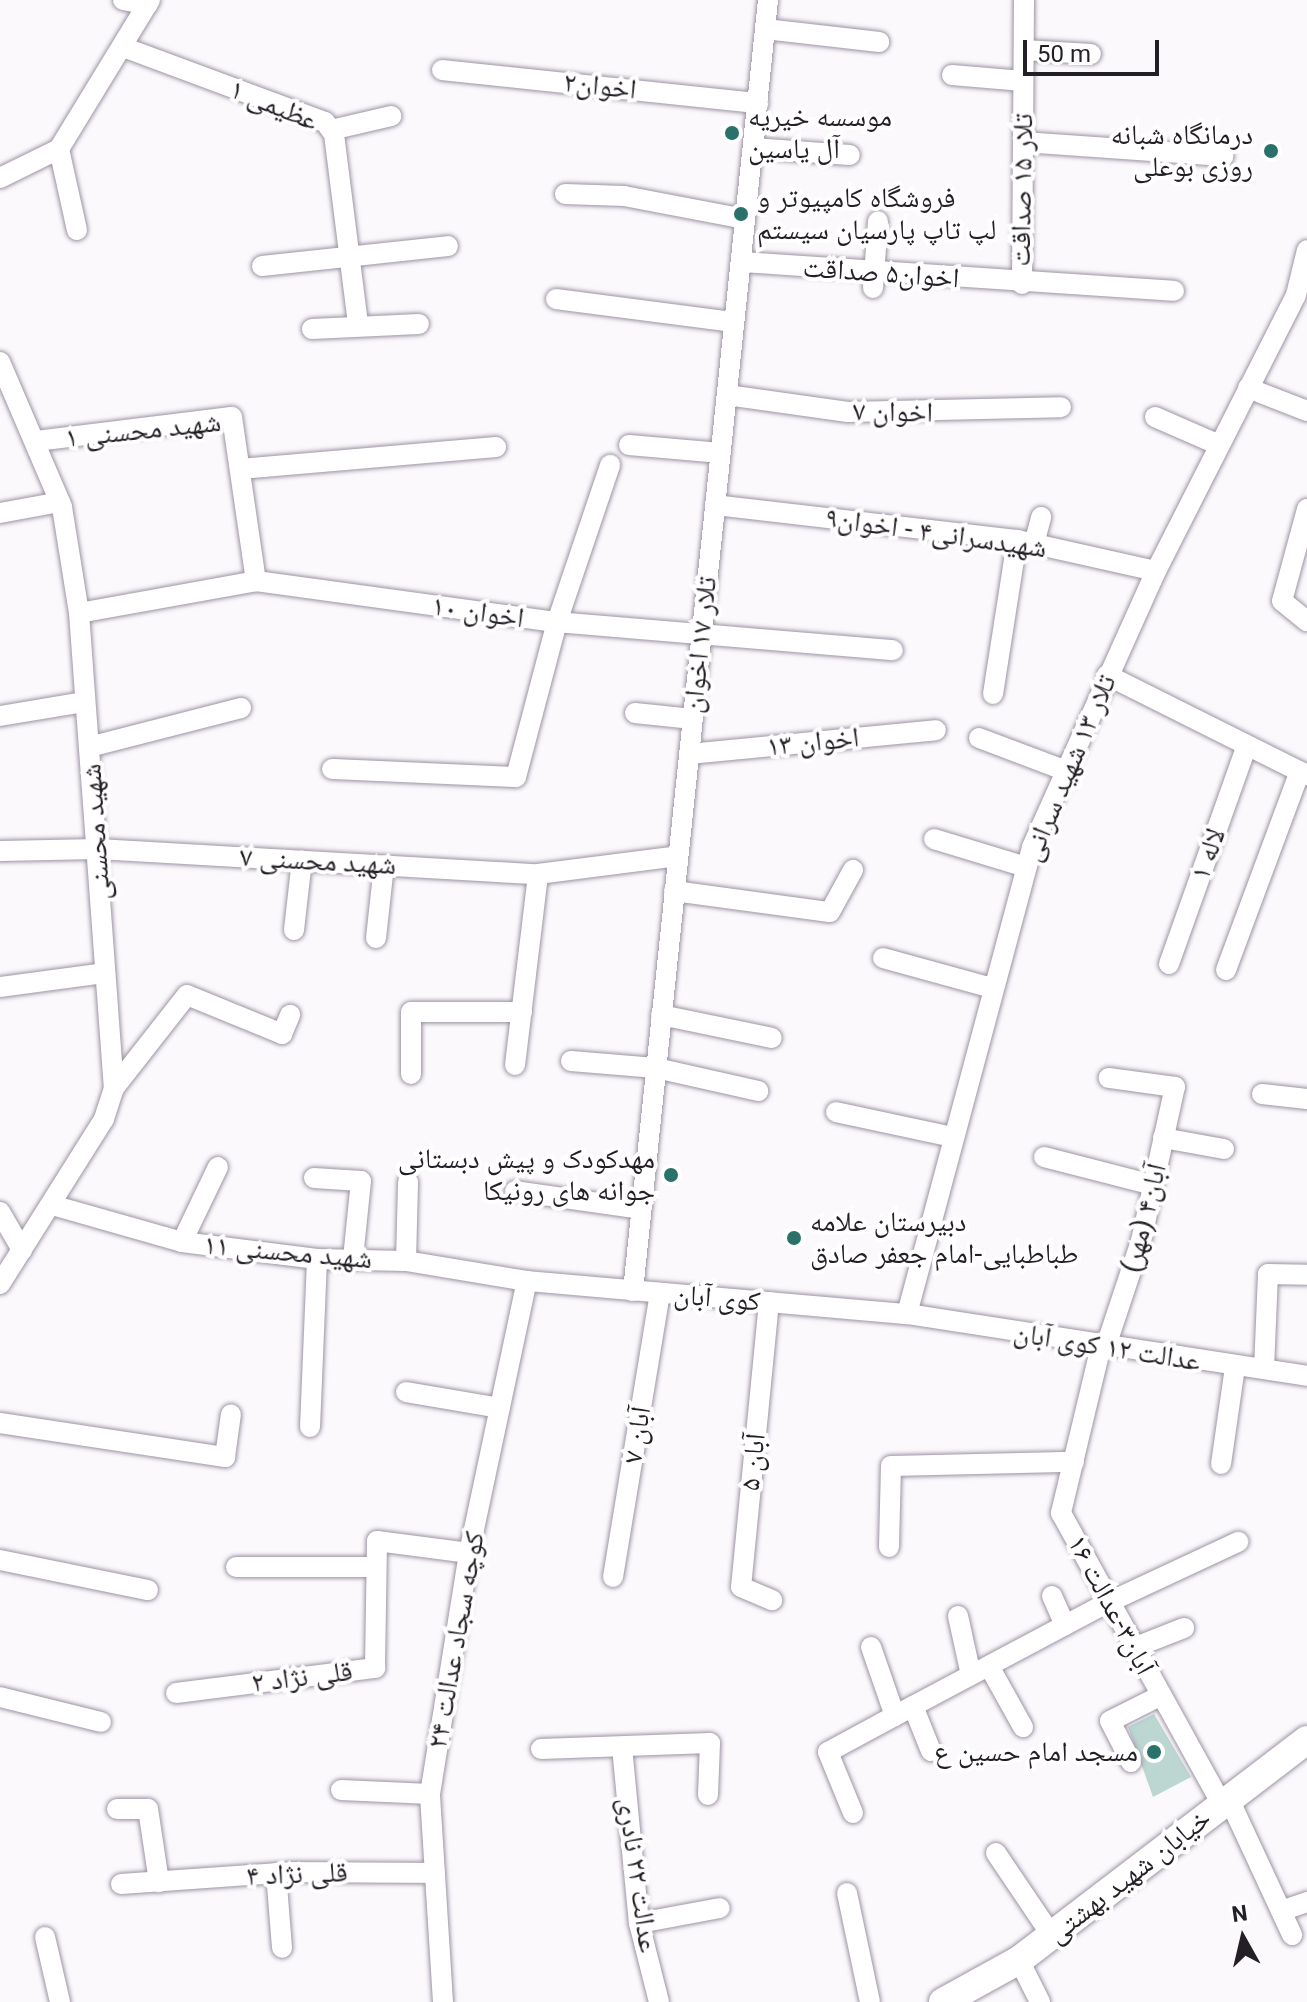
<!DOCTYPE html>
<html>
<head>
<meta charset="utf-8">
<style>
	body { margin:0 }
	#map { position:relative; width:1307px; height:2002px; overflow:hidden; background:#fbf9fc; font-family:Roboto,"Noto Naskh Arabic",sans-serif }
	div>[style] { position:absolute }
	.building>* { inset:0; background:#bcd6d2 }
	.roads { filter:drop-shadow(0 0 2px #9e93a4) drop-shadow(0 0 2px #9e93a4) }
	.street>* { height:20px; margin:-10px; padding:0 10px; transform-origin:10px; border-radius:10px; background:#fff }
	.secondary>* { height:28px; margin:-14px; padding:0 14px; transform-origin:14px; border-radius:14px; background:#fff }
	.dots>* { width:22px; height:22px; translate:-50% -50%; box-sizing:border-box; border:4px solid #fff; border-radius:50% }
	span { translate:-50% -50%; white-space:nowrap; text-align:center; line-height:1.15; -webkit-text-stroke:8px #fff; paint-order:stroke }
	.street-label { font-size:28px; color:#241f26 }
	.poi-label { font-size:28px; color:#241f26 }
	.left { translate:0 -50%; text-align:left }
	.right { translate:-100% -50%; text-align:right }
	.north { position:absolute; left:1203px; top:1898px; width:80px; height:80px; -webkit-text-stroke:6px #fff; paint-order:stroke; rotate:352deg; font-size:22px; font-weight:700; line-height:32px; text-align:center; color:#241f26 }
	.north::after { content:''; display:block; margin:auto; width:28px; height:36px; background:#241f26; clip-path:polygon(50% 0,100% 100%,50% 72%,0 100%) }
	.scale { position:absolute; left:1023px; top:40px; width:136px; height:36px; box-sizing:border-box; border:4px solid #241f26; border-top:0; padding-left:10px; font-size:24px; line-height:28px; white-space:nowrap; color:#241f26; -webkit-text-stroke:6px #fff; paint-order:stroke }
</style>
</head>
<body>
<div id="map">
	<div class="building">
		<div style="clip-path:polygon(1154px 1714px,1191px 1777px,1153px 1797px,1128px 1727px)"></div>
	</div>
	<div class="roads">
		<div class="street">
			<div style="left:123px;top:0;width:25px;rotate:11deg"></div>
			<div style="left:765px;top:29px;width:115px;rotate:6.5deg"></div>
			<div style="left:123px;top:47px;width:215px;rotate:20.4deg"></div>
			<div style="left:325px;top:122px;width:15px;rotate:53deg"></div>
			<div style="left:334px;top:134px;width:191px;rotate:82.8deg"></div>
			<div style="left:1024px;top:50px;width:67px;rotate:3.4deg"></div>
			<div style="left:442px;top:70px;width:318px;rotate:6deg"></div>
			<div style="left:952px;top:75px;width:71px;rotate:4.8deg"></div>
			<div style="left:331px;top:130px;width:62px;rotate:-13.1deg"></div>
			<div style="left:1023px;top:142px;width:201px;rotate:4deg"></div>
			<div style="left:753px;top:148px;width:97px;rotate:4.1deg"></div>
			<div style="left:59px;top:149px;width:83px;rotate:77.5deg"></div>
			<div style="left:0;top:178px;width:66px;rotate:-26.2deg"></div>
			<div style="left:59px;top:149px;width:175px;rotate:-58.6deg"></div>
			<div style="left:565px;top:194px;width:59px;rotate:1.9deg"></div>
			<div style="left:624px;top:196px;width:123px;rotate:10.8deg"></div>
			<div style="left:741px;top:262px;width:434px;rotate:3.8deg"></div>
			<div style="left:262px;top:266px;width:187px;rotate:-6.1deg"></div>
			<div style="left:1022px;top:284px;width:284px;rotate:-89.6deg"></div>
			<div style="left:873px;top:288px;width:67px;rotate:-85.7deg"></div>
			<div style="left:556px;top:299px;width:179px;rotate:7.4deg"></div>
			<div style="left:312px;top:329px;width:107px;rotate:-2.7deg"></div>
			<div style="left:0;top:362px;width:158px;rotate:66.8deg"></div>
			<div style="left:62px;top:507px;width:107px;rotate:80.9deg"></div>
			<div style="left:79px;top:613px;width:476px;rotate:85.8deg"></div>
			<div style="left:114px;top:1088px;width:33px;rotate:108deg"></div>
			<div style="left:104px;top:1119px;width:195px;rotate:122.2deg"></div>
			<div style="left:1248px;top:388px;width:63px;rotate:21.3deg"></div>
			<div style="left:727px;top:395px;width:122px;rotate:8deg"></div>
			<div style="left:848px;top:412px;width:213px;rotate:-1.3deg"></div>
			<div style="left:1155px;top:417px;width:70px;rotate:23.6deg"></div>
			<div style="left:36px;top:441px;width:197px;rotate:-7deg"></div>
			<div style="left:232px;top:417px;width:166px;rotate:81.7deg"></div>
			<div style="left:629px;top:445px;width:92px;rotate:5deg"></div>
			<div style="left:240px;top:469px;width:257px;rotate:-4.9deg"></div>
			<div style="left:715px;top:505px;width:304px;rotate:6.6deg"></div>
			<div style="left:1017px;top:540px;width:142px;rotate:12.6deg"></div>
			<div style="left:1307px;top:509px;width:95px;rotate:105.2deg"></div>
			<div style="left:1282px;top:601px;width:32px;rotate:39deg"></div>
			<div style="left:0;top:513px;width:61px;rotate:-10.4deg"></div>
			<div style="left:1034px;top:544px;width:28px;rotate:-75deg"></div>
			<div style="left:79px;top:613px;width:180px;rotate:-10.2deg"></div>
			<div style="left:256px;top:581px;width:304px;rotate:7.8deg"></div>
			<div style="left:557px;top:622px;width:337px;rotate:4.8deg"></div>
			<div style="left:1107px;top:675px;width:224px;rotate:26.6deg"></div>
			<div style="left:993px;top:694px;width:156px;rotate:-81.1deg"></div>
			<div style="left:635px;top:713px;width:58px;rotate:5.9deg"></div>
			<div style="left:0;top:716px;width:86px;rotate:-9.4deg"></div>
			<div style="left:979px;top:738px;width:91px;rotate:20.6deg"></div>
			<div style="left:89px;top:747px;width:157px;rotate:-14.4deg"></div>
			<div style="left:689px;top:754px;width:248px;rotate:-5.5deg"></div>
			<div style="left:332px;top:769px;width:184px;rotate:2.5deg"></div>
			<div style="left:516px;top:777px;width:160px;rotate:-75.2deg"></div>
			<div style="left:557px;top:622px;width:166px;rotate:-71.3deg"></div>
			<div style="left:934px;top:839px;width:96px;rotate:16.9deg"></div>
			<div style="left:0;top:851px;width:98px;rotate:-1.2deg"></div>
			<div style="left:98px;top:849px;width:441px;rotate:3.3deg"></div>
			<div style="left:538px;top:874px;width:141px;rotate:-7.3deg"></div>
			<div style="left:674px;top:891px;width:157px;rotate:7.7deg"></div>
			<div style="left:830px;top:912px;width:48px;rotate:-61.3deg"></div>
			<div style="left:294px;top:930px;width:70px;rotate:-83.5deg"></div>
			<div style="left:376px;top:938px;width:73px;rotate:-83.7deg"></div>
			<div style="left:883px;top:958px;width:113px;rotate:15.4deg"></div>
			<div style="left:1169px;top:964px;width:232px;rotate:-70.4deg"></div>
			<div style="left:1226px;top:970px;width:212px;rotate:-69.6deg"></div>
			<div style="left:0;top:987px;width:106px;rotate:-7.6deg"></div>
			<div style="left:661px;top:1015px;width:113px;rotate:11.7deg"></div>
			<div style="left:571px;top:1061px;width:85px;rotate:4.7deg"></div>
			<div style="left:656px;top:1068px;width:105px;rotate:12.7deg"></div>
			<div style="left:515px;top:1065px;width:192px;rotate:-83.1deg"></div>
			<div style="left:411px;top:1074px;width:62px;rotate:-90deg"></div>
			<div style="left:411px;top:1012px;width:111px"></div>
			<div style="left:114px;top:1088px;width:118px;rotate:-51.9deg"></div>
			<div style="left:187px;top:995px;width:103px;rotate:22.3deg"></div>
			<div style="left:282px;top:1034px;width:21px;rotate:-67deg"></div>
			<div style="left:1262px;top:1094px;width:45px;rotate:6.3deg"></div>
			<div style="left:836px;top:1112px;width:120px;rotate:12.1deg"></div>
			<div style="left:1163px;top:1138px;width:62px;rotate:10.2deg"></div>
			<div style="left:1044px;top:1157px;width:113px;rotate:14.4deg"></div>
			<div style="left:314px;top:1178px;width:47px;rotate:3.7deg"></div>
			<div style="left:361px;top:1181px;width:78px;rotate:95.9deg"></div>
			<div style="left:515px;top:1191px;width:127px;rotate:8.1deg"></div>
			<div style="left:52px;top:1205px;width:135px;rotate:15.9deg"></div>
			<div style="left:182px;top:1242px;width:136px;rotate:7.2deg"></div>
			<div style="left:317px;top:1259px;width:89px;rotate:1.3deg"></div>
			<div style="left:406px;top:1261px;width:123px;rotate:9.4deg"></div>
			<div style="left:527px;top:1281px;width:381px;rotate:5deg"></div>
			<div style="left:907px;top:1314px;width:405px;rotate:8.8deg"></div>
			<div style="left:0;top:1212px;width:44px;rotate:59.9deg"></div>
			<div style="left:182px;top:1242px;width:83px;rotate:-64.4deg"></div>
			<div style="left:406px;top:1261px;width:79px;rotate:-88.5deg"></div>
			<div style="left:633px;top:1291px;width:1298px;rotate:-84.03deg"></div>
			<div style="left:769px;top:1302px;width:286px;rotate:95.6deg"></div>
			<div style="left:741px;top:1587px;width:34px;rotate:23deg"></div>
			<div style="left:907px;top:1314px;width:483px;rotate:-75deg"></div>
			<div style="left:1032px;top:847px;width:303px;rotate:-65.8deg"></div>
			<div style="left:1156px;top:571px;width:309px;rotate:-63.1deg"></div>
			<div style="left:1296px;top:295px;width:46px;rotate:-76.3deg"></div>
			<div style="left:1101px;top:1346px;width:172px;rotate:103.5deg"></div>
			<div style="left:1061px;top:1513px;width:333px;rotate:61.1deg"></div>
			<div style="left:1106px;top:1346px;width:111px;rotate:-71.6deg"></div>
			<div style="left:1141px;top:1241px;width:158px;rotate:-77.6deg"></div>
			<div style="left:1175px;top:1087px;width:67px;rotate:-172.2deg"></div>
			<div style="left:1264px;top:1369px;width:95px;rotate:-87.6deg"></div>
			<div style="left:1268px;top:1274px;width:39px;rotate:1deg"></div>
			<div style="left:406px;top:1392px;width:95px;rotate:9.7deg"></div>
			<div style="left:0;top:1423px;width:228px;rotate:8.6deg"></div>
			<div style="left:225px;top:1457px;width:43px;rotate:-82.1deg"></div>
			<div style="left:310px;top:1427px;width:168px;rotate:-87.6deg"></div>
			<div style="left:1221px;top:1464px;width:98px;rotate:-81.8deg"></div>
			<div style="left:889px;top:1547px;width:81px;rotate:-88.6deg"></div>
			<div style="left:891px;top:1466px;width:183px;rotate:-1.3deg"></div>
			<div style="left:0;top:1560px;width:151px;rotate:11.5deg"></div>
			<div style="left:236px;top:1567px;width:138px"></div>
			<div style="left:613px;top:1577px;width:288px;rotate:-80.6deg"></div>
			<div style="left:1052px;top:1596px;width:32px;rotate:66deg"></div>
			<div style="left:958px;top:1616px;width:60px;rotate:77.6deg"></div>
			<div style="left:871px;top:1647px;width:73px;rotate:70.8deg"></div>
			<div style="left:1133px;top:1648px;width:55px;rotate:-21.4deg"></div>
			<div style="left:989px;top:1666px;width:70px;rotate:60.9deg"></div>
			<div style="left:176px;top:1693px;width:201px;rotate:-7.2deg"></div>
			<div style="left:375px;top:1668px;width:127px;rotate:-89.1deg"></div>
			<div style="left:377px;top:1541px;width:93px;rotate:7.4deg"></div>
			<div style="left:0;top:1697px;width:104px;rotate:13.9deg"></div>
			<div style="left:622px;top:1747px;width:177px;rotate:84.5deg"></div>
			<div style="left:639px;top:1923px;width:81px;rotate:75.8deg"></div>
			<div style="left:541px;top:1749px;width:169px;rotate:-2deg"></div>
			<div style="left:710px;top:1743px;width:52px;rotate:92.2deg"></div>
			<div style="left:931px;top:1751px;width:48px;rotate:-111.8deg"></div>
			<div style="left:913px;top:1706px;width:220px;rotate:-28deg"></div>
			<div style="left:1107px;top:1603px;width:145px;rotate:-25deg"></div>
			<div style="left:1131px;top:1762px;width:46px;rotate:-117.1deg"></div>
			<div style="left:1110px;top:1721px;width:56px;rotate:-26.6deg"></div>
			<div style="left:341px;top:1790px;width:89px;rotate:2.6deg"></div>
			<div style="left:1229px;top:1799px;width:150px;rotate:65.1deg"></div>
			<div style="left:117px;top:1809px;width:31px"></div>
			<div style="left:148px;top:1809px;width:74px;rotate:81.4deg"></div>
			<div style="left:853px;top:1813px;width:66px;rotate:-112.3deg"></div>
			<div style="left:828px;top:1752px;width:97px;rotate:-28.4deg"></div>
			<div style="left:996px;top:1853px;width:100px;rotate:56deg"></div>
			<div style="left:276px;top:1873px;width:75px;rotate:85.4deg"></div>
			<div style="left:121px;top:1884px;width:170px;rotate:-4deg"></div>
			<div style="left:291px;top:1872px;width:144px;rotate:0.4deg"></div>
			<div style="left:847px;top:1893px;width:111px;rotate:78.1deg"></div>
			<div style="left:1281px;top:1911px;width:28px;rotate:-19deg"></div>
			<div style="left:639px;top:1923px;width:82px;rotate:-10.5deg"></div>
			<div style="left:45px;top:1937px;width:67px;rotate:77deg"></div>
			<div style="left:1019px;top:1960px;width:47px;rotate:63.4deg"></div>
			<div style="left:443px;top:2002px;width:208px;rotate:-93.6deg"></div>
			<div style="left:430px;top:1794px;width:244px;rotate:-80.8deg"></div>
			<div style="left:469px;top:1553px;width:278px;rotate:-78deg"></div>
		</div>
		<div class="secondary">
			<div style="left:943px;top:2002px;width:87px;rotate:-28.9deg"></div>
			<div style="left:1019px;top:1960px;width:362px;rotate:-37.4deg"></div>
		</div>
	</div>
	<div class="dots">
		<div style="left:732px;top:133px;background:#297169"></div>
		<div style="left:1271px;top:151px;background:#297169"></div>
		<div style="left:741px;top:214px;background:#297169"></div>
		<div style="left:671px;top:1175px;background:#297169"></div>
		<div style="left:794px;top:1238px;background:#297169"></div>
		<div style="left:1154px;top:1752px;background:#297169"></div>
	</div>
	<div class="street-label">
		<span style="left:600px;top:86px;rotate:6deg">اخوان۲</span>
		<span style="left:274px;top:105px;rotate:22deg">عظیمی ۱</span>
		<span style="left:1022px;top:190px;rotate:-89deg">تلار ۱۵ صداقت</span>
		<span style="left:881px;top:273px;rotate:4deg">اخوان۵ صداقت</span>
		<span style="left:893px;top:412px;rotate:1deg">اخوان ۷</span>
		<span style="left:143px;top:430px;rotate:-6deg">شهید محسنی ۱</span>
		<span style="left:936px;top:533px;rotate:8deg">شهیدسرانی۴ - اخوان۹</span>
		<span style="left:478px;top:612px;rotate:8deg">اخوان ۱۰</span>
		<span style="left:700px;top:645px;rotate:-84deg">تلار ۱۷ اخوان</span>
		<span style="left:813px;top:742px;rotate:-6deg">اخوان ۱۳</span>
		<span style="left:1069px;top:768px;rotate:-67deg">تلار ۱۳ شهید سرانی</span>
		<span style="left:96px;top:832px;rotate:-94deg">شهید محسنی</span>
		<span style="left:1208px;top:854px;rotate:-70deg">لاله ۱</span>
		<span style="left:318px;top:861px;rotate:3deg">شهید محسنی ۷</span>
		<span style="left:1144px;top:1218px;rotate:-76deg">آبان۴ (مهر)</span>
		<span style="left:288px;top:1252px;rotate:5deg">شهید محسنی ۱۱</span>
		<span style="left:717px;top:1298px;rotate:5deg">کوی آبان</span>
		<span style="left:1107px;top:1347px;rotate:9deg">عدالت ۱۲ کوی آبان</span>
		<span style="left:637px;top:1435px;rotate:-81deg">آبان ۷</span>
		<span style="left:753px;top:1462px;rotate:-84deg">آبان ۵</span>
		<span style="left:1111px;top:1605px;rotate:62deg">آبان۳-عدالت ۱۶</span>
		<span style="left:456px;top:1640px;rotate:-80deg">کوچه سجاد عدالت ۲۴</span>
		<span style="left:302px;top:1677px;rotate:-7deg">قلی نژاد ۲</span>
		<span style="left:297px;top:1874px;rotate:-2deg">قلی نژاد ۴</span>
		<span style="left:638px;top:1875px;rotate:82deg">عدالت ۲۲ نادری</span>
		<span style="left:1129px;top:1876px;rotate:-38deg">خیابان شهید بهشتی</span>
	</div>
	<div class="poi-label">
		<span class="left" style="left:748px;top:133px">موسسه خیریه<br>آل یاسین</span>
		<span class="right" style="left:1253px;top:151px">درمانگاه شبانه<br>روزی بوعلی</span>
		<span class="left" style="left:757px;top:214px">فروشگاه کامپیوتر و<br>لپ تاپ پارسیان سیستم</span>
		<span class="right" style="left:655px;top:1175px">مهدکودک و پیش دبستانی<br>جوانه های رونیکا</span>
		<span class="left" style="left:810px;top:1238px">دبیرستان علامه<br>طباطبایی-امام جعفر صادق</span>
		<span class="right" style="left:1138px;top:1752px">مسجد امام حسین ع</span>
	</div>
	<div class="north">N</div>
	<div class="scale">50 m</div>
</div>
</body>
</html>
